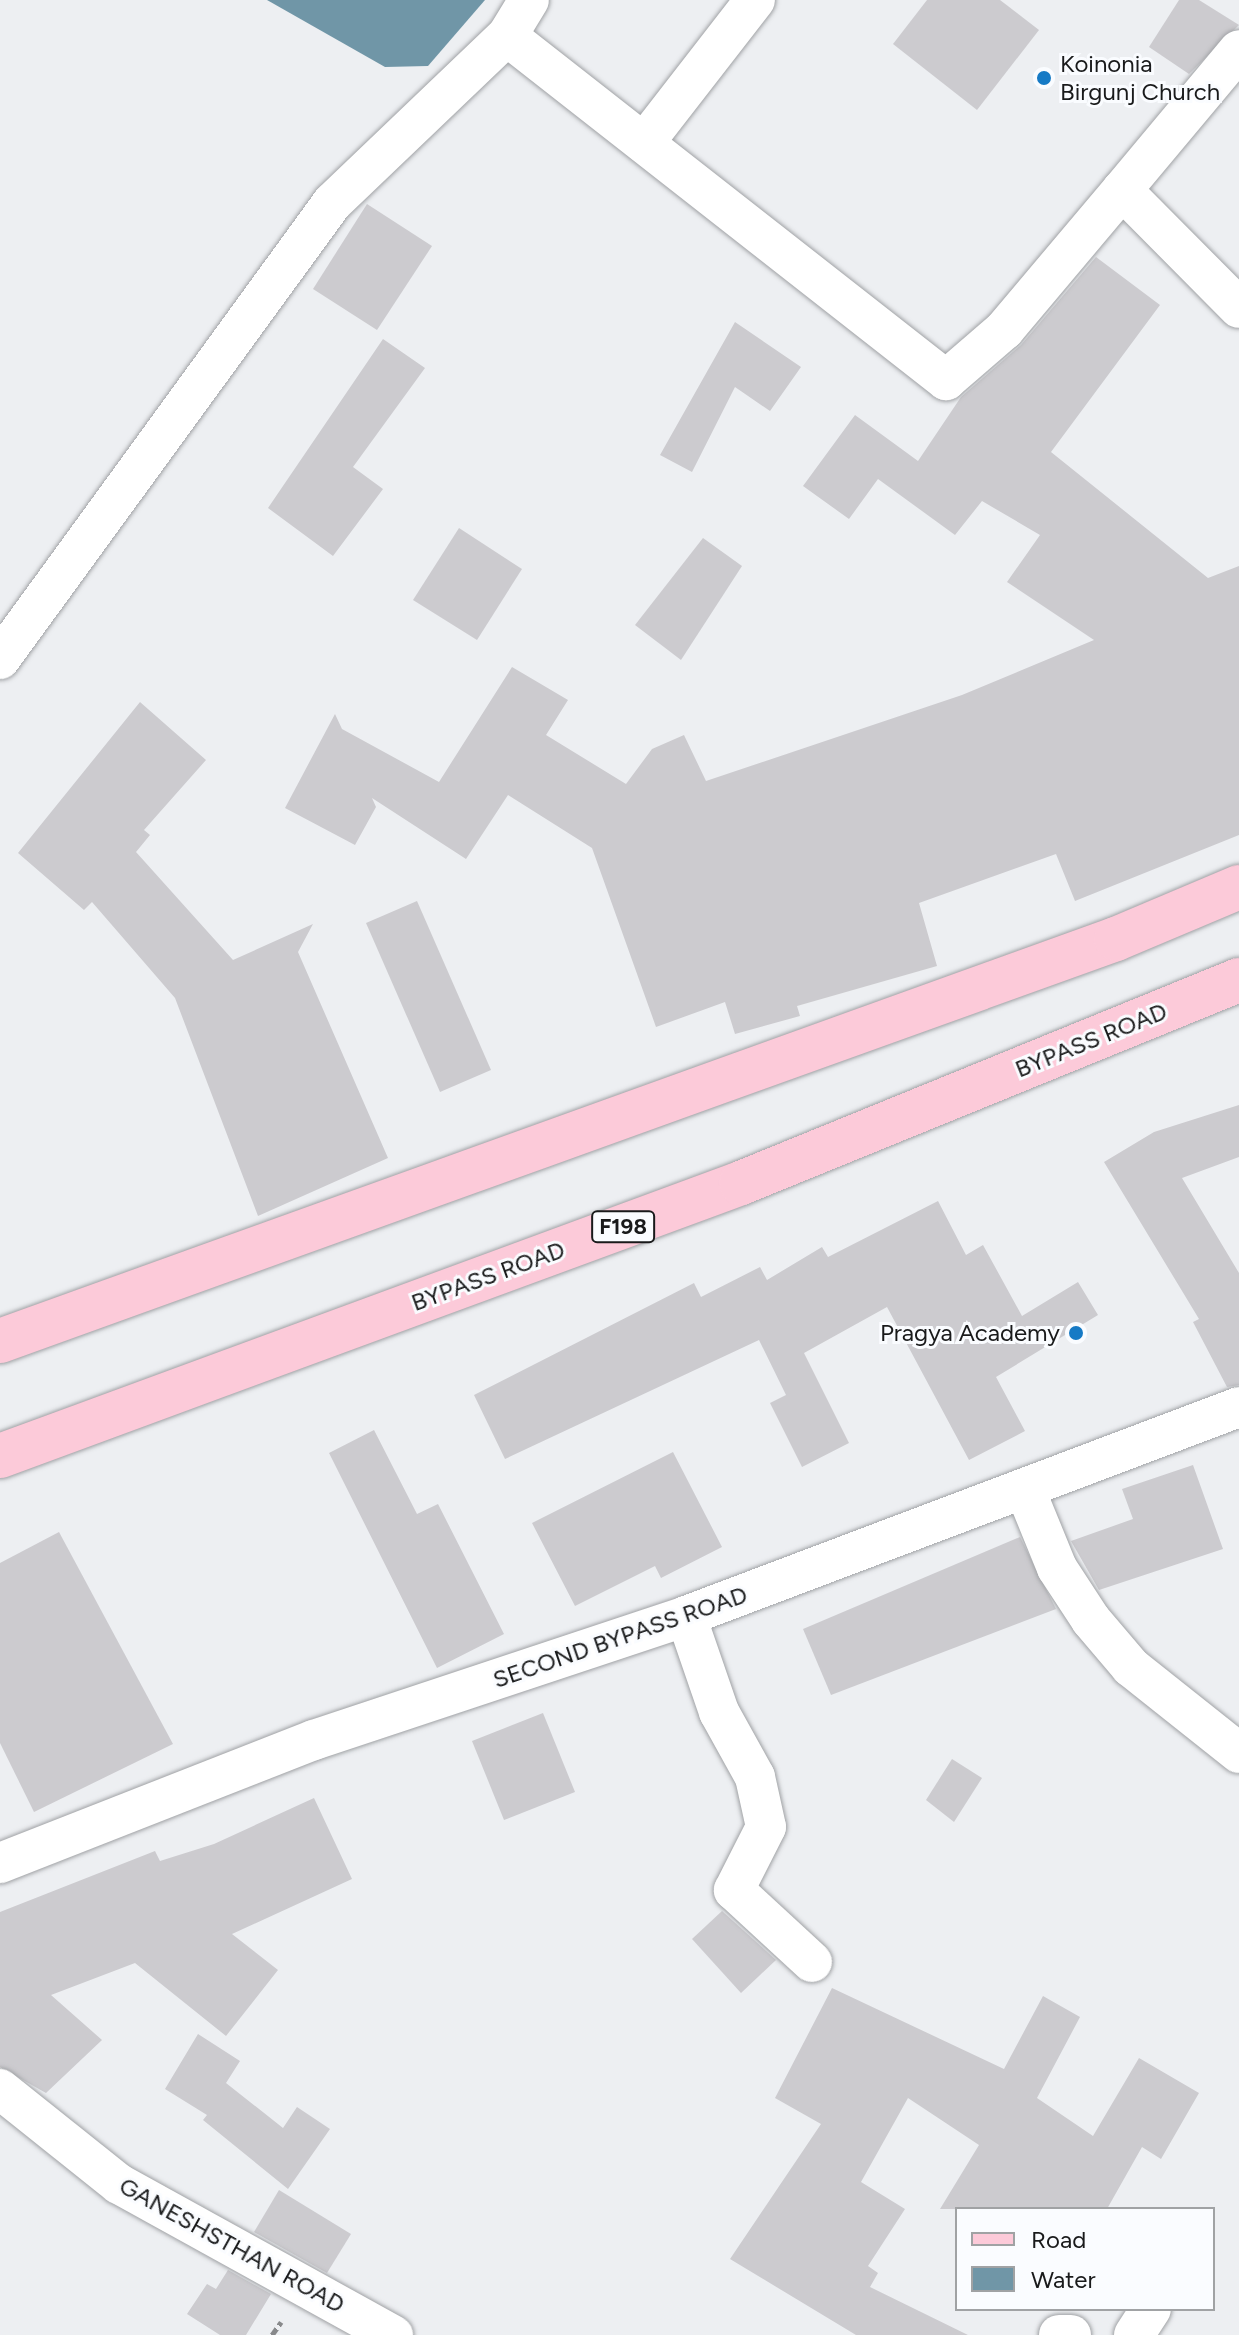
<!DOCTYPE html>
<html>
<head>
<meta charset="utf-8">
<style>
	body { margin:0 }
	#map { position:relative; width:1239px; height:2335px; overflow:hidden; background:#edeff2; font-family:Figtree,sans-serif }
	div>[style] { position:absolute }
	.water>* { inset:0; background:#7096a7 }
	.building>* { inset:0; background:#cccbcf }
	.path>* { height:5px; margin-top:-2.5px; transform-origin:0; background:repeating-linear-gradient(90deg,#88898b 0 8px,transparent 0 12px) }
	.roads { filter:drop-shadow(0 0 2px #a0a2a5) drop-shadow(0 0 2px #a0a2a5) }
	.street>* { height:40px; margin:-20px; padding:0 20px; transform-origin:20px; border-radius:20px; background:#fff }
	.primary>* { height:44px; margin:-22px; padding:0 22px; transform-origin:22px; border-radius:22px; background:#fccad9 }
	.dots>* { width:22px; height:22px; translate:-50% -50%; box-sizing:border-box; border:4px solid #fafcff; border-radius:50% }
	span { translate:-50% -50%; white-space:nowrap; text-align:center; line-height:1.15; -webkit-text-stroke:6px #fafcff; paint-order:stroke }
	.shield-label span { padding:2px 6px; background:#fafcff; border:2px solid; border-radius:6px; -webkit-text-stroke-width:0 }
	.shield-label { font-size:22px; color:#191a1b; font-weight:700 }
	.poi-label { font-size:24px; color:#191a1b }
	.left { translate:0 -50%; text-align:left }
	.right { translate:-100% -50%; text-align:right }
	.street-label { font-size:24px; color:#191a1b }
	.legend { position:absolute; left:955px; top:2207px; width:260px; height:104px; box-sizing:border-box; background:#fafcff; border:2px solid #a0a2a4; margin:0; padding:10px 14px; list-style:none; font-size:24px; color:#191a1b }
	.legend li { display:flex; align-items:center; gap:16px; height:40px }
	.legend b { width:40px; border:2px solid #a0a2a4 }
</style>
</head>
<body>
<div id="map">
	<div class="water">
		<div style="clip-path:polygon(267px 0,485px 0,428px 66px,385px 67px)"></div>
	</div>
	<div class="building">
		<div style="clip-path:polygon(927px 0,1000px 0,1039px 30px,977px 110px,893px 44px)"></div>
		<div style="clip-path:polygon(1179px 0,1199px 0,1239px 25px,1189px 74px,1149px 47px)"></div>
		<div style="clip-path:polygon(367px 204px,432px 246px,377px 330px,313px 289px)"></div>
		<div style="clip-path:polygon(1096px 257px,1160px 305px,1051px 452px,1208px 578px,1239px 566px,1239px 835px,1075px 901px,1056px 854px,919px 903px,937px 966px,797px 1006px,800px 1016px,735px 1034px,725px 1002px,656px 1027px,592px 848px,508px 795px,466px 859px,372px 798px,376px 807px,355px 845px,285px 808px,335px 714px,342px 729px,439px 782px,512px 667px,568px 700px,546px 735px,626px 784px,652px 749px,684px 735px,706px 781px,962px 695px,1094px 640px,1007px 582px,1040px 535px,982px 501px,955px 535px,878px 479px,849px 519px,803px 486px,855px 415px,918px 461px,961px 397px,1021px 345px)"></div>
		<div style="clip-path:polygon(735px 322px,801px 367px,770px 411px,735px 387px,692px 472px,660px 455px)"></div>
		<div style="clip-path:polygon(383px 339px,425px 368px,353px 467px,383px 489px,333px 556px,268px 508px)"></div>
		<div style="clip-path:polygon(459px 528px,522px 569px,477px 640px,413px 600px)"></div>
		<div style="clip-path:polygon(703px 538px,742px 566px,681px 660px,635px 625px)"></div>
		<div style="clip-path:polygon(140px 702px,206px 760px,144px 830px,150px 835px,136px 852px,233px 960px,313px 924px,298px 952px,388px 1158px,258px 1216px,175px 998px,92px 902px,84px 910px,18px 853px)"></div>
		<div style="clip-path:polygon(417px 901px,491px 1070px,440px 1092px,366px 923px)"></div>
		<div style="clip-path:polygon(1239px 1105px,1239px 1157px,1182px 1178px,1239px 1273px,1239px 1385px,1227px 1387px,1193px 1322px,1199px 1319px,1104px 1162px,1154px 1132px)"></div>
		<div style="clip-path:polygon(938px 1201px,966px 1255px,983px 1245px,1022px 1316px,1078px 1282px,1098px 1315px,996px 1377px,1025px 1431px,969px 1460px,887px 1307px,804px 1353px,849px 1443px,802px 1467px,770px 1403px,786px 1395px,759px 1340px,505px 1459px,474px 1395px,694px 1283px,701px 1297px,760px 1267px,767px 1280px,822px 1247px,828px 1257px)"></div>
		<div style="clip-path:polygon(374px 1430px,417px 1514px,438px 1504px,504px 1634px,437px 1668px,329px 1453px)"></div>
		<div style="clip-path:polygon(673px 1452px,722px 1547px,661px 1578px,655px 1566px,575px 1606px,532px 1523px)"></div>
		<div style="clip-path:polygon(1193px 1465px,1223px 1549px,1099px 1590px,1071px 1541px,1133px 1519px,1122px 1489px)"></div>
		<div style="clip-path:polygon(59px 1532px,173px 1744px,34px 1812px,0 1743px,0 1563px)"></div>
		<div style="clip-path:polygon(1020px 1537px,1056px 1609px,831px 1695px,803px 1629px)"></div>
		<div style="clip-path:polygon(543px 1713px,575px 1792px,504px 1820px,472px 1741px)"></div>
		<div style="clip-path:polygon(952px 1759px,982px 1778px,954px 1822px,926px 1800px)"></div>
		<div style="clip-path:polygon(314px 1798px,352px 1879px,232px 1934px,278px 1970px,226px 2036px,135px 1963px,51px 1995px,102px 2040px,46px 2093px,0 2067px,0 1912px,155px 1851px,160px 1861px,214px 1844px)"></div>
		<div style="clip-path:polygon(722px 1911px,776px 1960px,741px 1993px,692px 1939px)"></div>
		<div style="clip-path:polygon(832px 1988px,1004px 2069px,1043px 1996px,1080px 2017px,1037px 2098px,1093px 2136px,1139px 2058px,1199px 2093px,1161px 2159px,1142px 2147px,1107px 2209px,940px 2209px,979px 2145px,908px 2098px,861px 2182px,905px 2209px,868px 2266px,878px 2273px,870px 2287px,968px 2335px,856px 2335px,730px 2259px,821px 2124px,775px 2098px)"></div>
		<div style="clip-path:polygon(198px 2034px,240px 2061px,226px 2083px,283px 2128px,297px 2107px,330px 2129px,288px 2189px,203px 2120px,207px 2115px,165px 2089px)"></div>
		<div style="clip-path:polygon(279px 2190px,351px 2234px,327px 2273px,254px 2232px)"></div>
		<div style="clip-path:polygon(228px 2270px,271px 2294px,246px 2335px,220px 2335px,187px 2314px,207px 2284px,216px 2289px)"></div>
	</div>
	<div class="path">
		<div style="left:272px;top:2335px;width:16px;rotate:-55deg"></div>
	</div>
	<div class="roads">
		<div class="street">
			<div style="left:507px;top:36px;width:558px;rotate:38.08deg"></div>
			<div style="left:946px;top:380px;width:77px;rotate:-40.8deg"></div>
			<div style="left:1004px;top:330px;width:183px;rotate:-49.9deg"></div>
			<div style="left:1122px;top:190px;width:166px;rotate:45.2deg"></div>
			<div style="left:644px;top:143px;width:181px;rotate:-52.2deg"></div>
			<div style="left:1122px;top:190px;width:182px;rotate:-50.1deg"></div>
			<div style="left:0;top:659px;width:564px;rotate:-53.94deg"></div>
			<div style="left:332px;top:203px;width:242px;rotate:-43.7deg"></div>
			<div style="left:507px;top:36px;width:42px;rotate:-58.6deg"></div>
			<div style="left:1026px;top:1492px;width:82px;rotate:67.8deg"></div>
			<div style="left:1057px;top:1568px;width:62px;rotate:56.8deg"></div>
			<div style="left:1091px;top:1620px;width:62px;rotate:49.6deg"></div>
			<div style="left:1131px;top:1667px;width:138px;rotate:38.5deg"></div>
			<div style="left:686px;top:1616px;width:102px;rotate:71deg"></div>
			<div style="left:719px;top:1712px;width:74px;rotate:61deg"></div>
			<div style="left:755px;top:1777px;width:51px;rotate:77.6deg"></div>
			<div style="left:766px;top:1827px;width:71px;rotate:116.9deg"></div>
			<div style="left:734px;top:1890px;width:106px;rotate:42.7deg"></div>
			<div style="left:0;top:1863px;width:337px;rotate:-21.4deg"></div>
			<div style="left:314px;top:1740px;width:392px;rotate:-18.4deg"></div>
			<div style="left:686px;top:1616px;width:591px;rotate:-20.7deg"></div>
			<div style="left:0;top:2089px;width:152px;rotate:38.6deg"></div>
			<div style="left:119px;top:2184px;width:313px;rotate:28.9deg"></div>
			<div style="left:1059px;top:2335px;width:12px"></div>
			<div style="left:1134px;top:2335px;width:31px;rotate:-57deg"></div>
		</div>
		<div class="primary">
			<div style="left:0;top:1341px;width:1186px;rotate:-19.81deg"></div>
			<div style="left:1116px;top:939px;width:134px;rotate:-22.9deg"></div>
			<div style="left:0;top:1456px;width:790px;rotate:-20.22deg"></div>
			<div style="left:741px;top:1183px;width:538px;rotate:-22.18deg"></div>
		</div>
	</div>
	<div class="dots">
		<div style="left:1044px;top:78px;background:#167ac5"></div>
		<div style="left:1076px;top:1333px;background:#167ac5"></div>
	</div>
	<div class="shield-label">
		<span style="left:623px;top:1227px">F198</span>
	</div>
	<div class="poi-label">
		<span class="left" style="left:1060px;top:78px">Koinonia<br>Birgunj Church</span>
		<span class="right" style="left:1060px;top:1333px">Pragya Academy</span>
	</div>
	<div class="street-label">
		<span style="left:1091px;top:1040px;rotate:-22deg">BYPASS ROAD</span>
		<span style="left:488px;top:1276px;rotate:-20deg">BYPASS ROAD</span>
		<span style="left:620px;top:1637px;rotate:-19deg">SECOND BYPASS ROAD</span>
		<span style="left:232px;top:2245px;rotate:29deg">GANESHSTHAN ROAD</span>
	</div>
	<ul class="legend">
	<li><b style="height:10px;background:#fccad9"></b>Road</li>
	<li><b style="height:22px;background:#7096a7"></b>Water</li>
	</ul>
</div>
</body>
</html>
